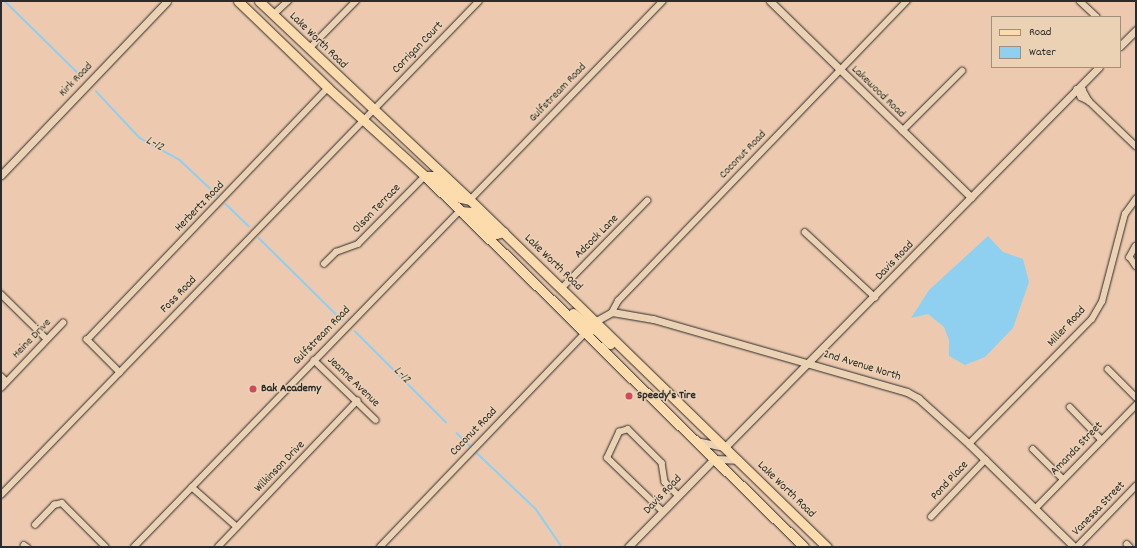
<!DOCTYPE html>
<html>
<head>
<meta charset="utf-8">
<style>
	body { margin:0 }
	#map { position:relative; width:1137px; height:548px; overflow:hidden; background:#edcaaf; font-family:Dekko,sans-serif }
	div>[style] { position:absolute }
	.water>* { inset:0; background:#8fd0f1 }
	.stream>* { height:1.5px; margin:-0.75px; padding:0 0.75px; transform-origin:0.75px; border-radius:0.75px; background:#8fd0f1 }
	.roads { filter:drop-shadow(0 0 1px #2b2b2b) drop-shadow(0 0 1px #2b2b2b) }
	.minor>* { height:5.5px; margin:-2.75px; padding:0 2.75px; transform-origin:2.75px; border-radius:2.75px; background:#ecd2b4 }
	.tertiary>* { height:7px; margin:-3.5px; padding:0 3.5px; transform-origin:3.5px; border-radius:3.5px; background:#ecd2b4 }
	.primary>* { height:9px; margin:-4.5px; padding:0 4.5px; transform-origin:4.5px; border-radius:4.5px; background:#fcdcac }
	.dots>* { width:11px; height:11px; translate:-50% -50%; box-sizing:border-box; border:2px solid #ecd2b4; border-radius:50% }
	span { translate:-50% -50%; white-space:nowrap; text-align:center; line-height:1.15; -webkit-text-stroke:3px #ecd2b4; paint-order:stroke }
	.street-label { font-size:12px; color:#2b2b2b }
	.poi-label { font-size:12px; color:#2b2b2b; font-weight:700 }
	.left { translate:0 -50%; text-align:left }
	.water-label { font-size:13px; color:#3a4449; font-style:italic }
	.frame { position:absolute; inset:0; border:2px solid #2b2b2b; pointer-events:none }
	.legend { position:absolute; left:991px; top:16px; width:130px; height:52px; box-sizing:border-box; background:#ecd2b4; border:1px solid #9f8f7d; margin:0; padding:5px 7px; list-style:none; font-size:12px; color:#2b2b2b }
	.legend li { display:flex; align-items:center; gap:8px; height:20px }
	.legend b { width:20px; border:1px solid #9f8f7d }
</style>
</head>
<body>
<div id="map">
	<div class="water">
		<div style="clip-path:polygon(988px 236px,1003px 252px,1023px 259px,1029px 282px,1013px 328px,985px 357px,965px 365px,949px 356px,949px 340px,944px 327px,928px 314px,911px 318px,929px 290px)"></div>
	</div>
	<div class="stream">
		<div style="left:5px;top:1px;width:105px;rotate:44.6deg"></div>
		<div style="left:96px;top:91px;width:64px;rotate:46.9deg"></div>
		<div style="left:140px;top:138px;width:46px;rotate:28.8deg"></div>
		<div style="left:180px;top:160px;width:51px;rotate:43.4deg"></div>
		<div style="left:226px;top:204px;width:32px;rotate:44deg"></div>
		<div style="left:259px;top:238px;width:117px;rotate:44.7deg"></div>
		<div style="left:355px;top:331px;width:129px;rotate:45deg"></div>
		<div style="left:457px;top:433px;width:18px;rotate:45deg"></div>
		<div style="left:477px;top:453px;width:81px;rotate:43.5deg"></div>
		<div style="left:536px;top:509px;width:46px;rotate:55.6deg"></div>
	</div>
	<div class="roads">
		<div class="minor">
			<div style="left:1080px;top:1px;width:23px;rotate:43deg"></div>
			<div style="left:273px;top:15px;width:21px;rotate:-43deg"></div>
			<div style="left:309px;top:49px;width:67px;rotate:-45.6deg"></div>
			<div style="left:1077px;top:89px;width:6px;rotate:9deg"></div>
			<div style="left:1083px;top:90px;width:13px;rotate:61deg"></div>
			<div style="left:1089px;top:101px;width:65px;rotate:43.8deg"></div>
			<div style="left:1077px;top:89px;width:9px;rotate:63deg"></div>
			<div style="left:1081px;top:97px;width:9px;rotate:27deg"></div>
			<div style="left:902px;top:131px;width:85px;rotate:-45deg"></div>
			<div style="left:470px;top:200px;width:277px;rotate:-45.9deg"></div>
			<div style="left:805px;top:232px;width:96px;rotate:42.9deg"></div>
			<div style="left:1136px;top:246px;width:13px;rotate:119deg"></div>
			<div style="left:1130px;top:257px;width:11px;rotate:56deg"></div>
			<div style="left:324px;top:264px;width:17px;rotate:-45deg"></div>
			<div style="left:336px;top:252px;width:23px;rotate:-20deg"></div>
			<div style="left:358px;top:244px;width:95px;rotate:-45.4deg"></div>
			<div style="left:562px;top:288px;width:122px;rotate:-45.7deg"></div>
			<div style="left:1px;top:294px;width:64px;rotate:44.4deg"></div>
			<div style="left:612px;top:312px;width:13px;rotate:-61deg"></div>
			<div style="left:618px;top:301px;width:417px;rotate:-46.1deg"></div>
			<div style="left:314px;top:360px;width:86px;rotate:44.1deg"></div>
			<div style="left:1108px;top:369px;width:40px;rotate:45deg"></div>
			<div style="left:120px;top:373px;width:47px;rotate:-135deg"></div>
			<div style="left:87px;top:340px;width:349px;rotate:-46.3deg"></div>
			<div style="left:1px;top:376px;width:8px;rotate:45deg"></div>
			<div style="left:1px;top:388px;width:90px;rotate:-46.4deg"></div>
			<div style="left:1070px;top:407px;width:46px;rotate:45.9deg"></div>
			<div style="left:969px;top:444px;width:175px;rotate:-45.5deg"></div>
			<div style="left:1092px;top:319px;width:20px;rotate:-60deg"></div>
			<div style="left:1102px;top:302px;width:91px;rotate:-75.4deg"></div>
			<div style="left:1125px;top:214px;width:19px;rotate:-54deg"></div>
			<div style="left:1033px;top:449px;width:42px;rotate:45deg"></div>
			<div style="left:192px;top:487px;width:60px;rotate:41.6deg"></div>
			<div style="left:1px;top:495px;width:687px;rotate:-45.94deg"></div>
			<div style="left:1035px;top:509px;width:145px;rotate:-45.8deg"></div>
			<div style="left:662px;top:511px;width:76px;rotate:-136.1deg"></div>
			<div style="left:607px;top:458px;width:29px;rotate:-65deg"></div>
			<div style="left:619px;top:432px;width:9px;rotate:-18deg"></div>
			<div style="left:628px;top:429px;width:48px;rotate:45deg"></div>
			<div style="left:662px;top:463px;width:19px;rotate:81deg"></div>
			<div style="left:665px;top:482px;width:18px;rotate:45deg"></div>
			<div style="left:931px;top:517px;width:79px;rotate:-46.5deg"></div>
			<div style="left:35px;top:525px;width:28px;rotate:-46deg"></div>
			<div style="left:54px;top:505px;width:8px;rotate:-14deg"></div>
			<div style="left:62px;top:503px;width:62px;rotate:45deg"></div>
			<div style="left:1127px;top:544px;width:4px;rotate:45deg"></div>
			<div style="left:24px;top:545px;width:4px;rotate:34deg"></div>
			<div style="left:134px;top:547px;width:468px;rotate:-45.9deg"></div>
			<div style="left:218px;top:547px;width:202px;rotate:-46.4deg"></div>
			<div style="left:380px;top:547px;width:296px;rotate:-46.2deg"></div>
			<div style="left:1077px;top:547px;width:85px;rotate:-46deg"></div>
		</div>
		<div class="tertiary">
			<div style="left:770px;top:1px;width:281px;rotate:44.3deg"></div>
			<div style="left:1120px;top:46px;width:23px;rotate:-45deg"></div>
			<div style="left:1px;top:175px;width:240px;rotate:-46.3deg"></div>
			<div style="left:596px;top:321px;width:18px;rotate:-29deg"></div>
			<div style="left:612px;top:312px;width:42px;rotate:9.7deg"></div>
			<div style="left:653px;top:319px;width:264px;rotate:16deg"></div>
			<div style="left:907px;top:392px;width:13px;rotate:29deg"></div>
			<div style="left:918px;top:398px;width:69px;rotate:42deg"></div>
			<div style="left:969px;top:444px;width:147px;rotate:44.4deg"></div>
			<div style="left:696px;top:441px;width:30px;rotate:12deg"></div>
			<div style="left:725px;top:447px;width:533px;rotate:-45.46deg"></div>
			<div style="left:628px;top:547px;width:123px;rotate:-45.7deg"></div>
			<div style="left:714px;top:459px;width:24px;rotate:2deg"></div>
		</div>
		<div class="primary">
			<div style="left:238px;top:1px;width:125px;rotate:44deg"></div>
			<div style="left:328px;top:88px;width:131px;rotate:42.2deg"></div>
			<div style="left:425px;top:176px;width:530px;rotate:44.39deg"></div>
			<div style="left:259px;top:1px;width:290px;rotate:43.3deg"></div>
			<div style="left:470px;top:200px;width:498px;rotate:44.2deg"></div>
			<div style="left:425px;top:176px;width:9px"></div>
			<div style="left:434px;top:176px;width:30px;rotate:44deg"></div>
			<div style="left:456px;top:197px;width:14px;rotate:12deg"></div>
			<div style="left:460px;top:211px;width:13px;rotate:4deg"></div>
			<div style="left:473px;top:212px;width:32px;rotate:44deg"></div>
			<div style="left:496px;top:234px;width:8px;rotate:-14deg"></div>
			<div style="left:573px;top:313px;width:16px;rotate:40deg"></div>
			<div style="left:585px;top:323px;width:11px;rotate:-10deg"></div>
			<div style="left:585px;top:333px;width:8px;rotate:-30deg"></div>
			<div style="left:592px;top:329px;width:4px;rotate:14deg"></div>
			<div style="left:596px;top:330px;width:20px;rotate:45deg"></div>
		</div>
	</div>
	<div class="dots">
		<div style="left:253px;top:389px;background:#d1495b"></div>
		<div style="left:629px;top:396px;background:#d1495b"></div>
	</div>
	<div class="street-label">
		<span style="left:318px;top:41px;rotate:44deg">Lake Worth Road</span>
		<span style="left:418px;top:48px;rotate:-46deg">Corrigan Court</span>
		<span style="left:76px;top:80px;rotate:-46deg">Kirk Road</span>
		<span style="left:878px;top:92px;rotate:44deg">Lakewood Road</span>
		<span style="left:558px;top:93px;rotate:-46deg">Gulfstream Road</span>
		<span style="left:743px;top:155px;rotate:-46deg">Coconut Road</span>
		<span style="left:200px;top:207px;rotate:-46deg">Herbertz Road</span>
		<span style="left:377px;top:209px;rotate:-46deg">Olson Terrace</span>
		<span style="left:597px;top:237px;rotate:-45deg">Adcock Lane</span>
		<span style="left:895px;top:261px;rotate:-46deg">Davis Road</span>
		<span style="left:553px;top:263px;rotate:44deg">Lake Worth Road</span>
		<span style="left:179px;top:295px;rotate:-46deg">Foss Road</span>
		<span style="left:1067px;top:327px;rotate:-47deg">Miller Road</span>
		<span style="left:322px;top:336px;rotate:-46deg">Gulfstream Road</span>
		<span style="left:32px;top:339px;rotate:-46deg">Heine Drive</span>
		<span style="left:862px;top:366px;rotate:17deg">2nd Avenue North</span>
		<span style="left:353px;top:382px;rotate:44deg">Jeanne Avenue</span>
		<span style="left:474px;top:432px;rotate:-46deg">Coconut Road</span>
		<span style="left:1077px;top:449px;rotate:-46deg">Amanda Street</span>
		<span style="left:280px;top:467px;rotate:-46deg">Wilkinson Drive</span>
		<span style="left:950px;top:481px;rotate:-47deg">Pond Place</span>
		<span style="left:786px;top:490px;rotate:44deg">Lake Worth Road</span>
		<span style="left:663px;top:495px;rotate:-46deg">Davis Road</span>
		<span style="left:1099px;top:509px;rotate:-46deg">Vanessa Street</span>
	</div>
	<div class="poi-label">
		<span class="left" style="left:261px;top:389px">Bak Academy</span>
		<span class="left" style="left:637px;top:396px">Speedy's Tire</span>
	</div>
	<div class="water-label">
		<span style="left:154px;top:145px;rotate:29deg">L-12</span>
		<span style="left:401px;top:376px;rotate:45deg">L-12</span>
	</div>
	<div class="frame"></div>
	<ul class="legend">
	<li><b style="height:5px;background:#fcdcac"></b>Road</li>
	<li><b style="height:11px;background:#8fd0f1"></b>Water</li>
	</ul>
</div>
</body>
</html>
